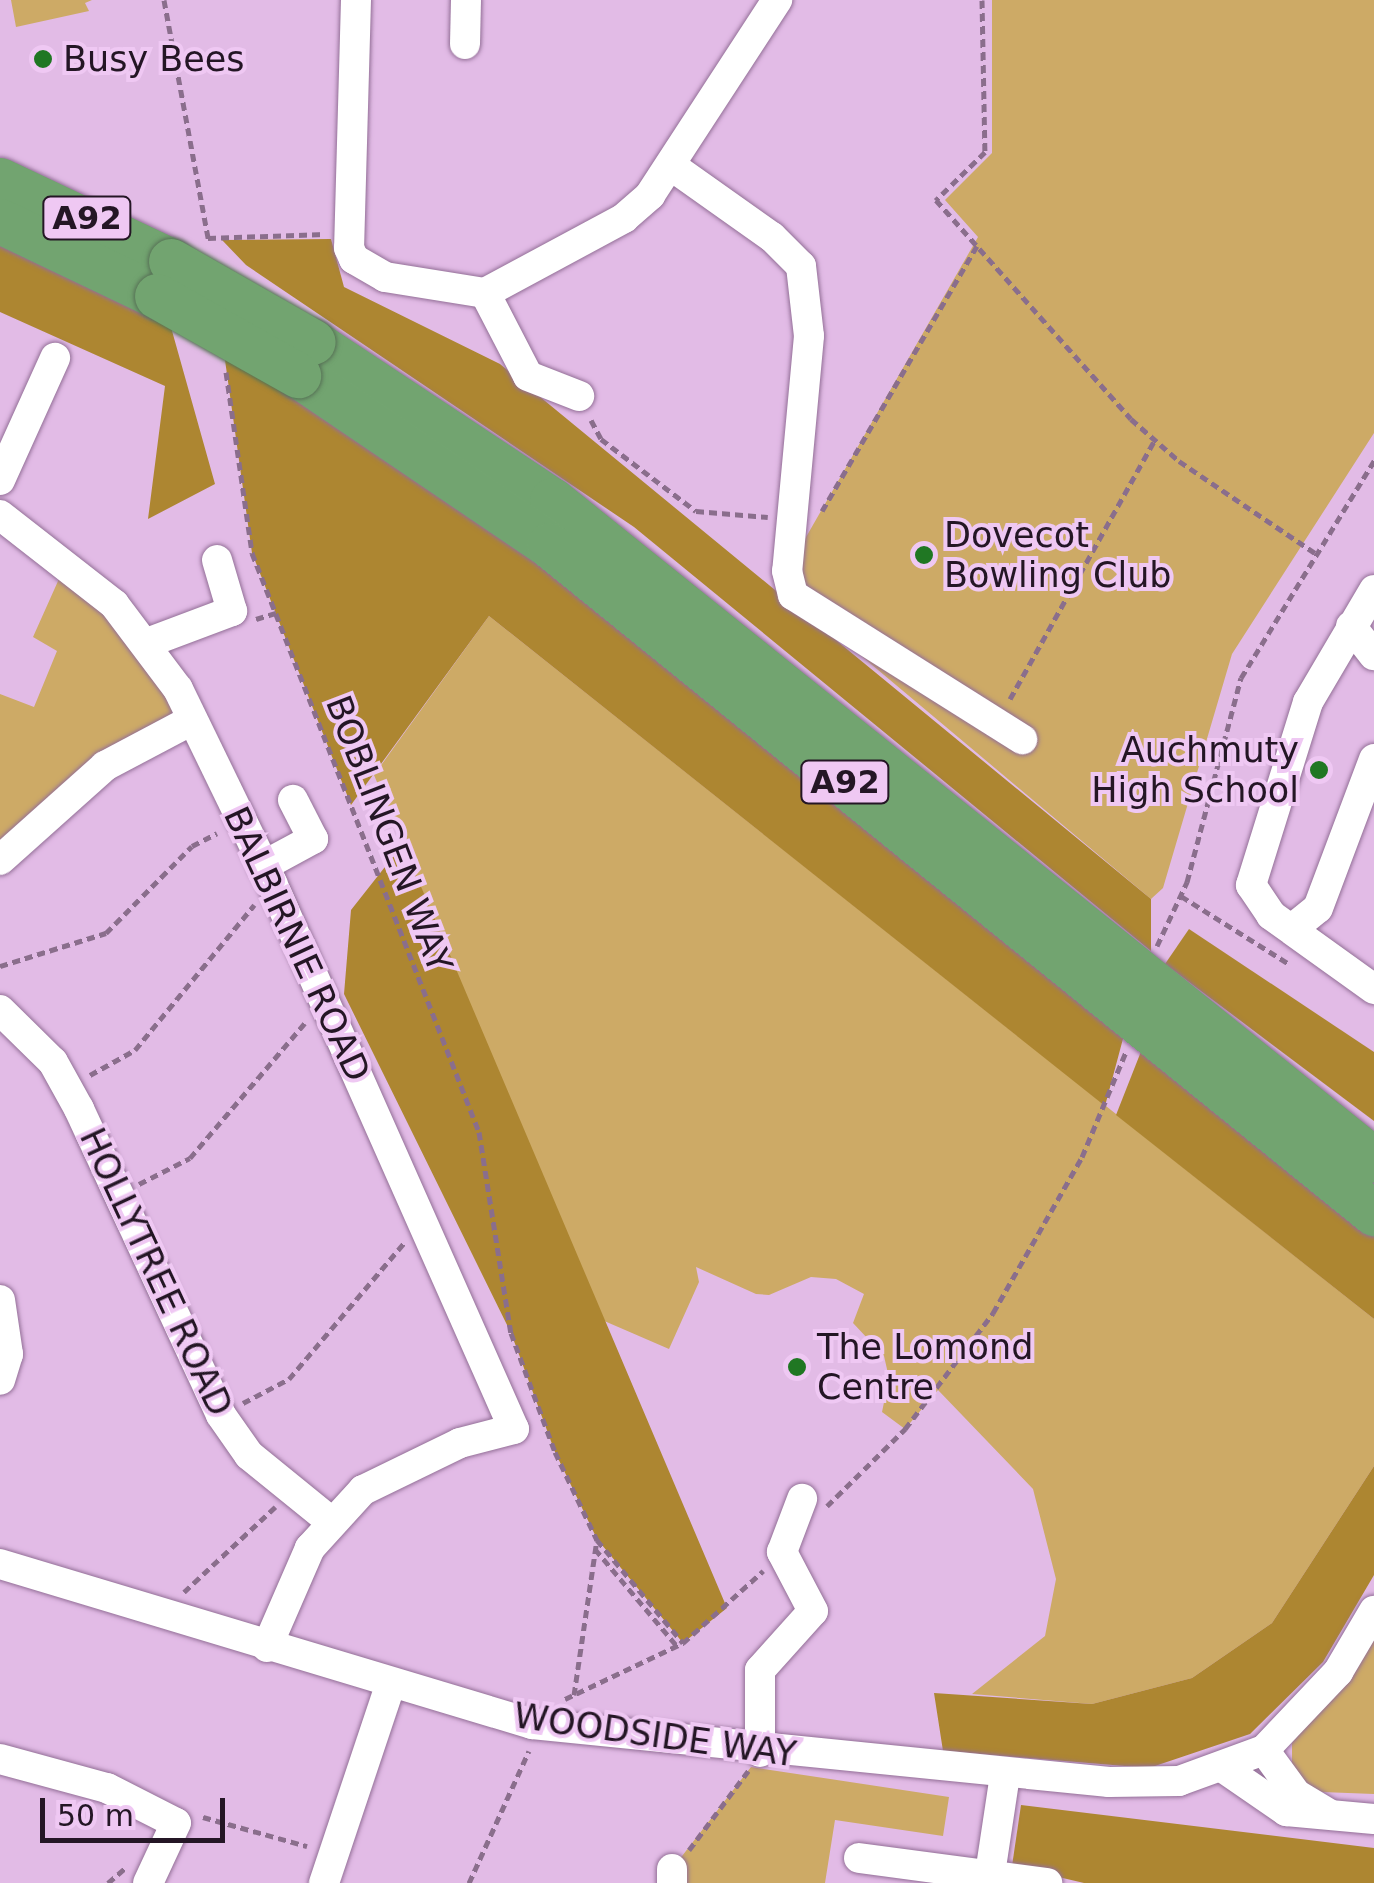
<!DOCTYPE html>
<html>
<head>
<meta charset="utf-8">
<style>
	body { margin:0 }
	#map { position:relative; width:1374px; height:1883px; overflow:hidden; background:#e2bbe6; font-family:"DejaVu Sans",sans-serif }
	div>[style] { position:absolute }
	.green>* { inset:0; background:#cdaa66 }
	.forest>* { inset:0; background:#ad8631 }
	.path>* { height:5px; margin-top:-2.5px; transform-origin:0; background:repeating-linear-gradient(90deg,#8a6e8c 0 8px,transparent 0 13px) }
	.roads { filter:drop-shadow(0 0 2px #936f97) drop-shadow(0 0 2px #936f97) }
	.minor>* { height:30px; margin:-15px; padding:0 15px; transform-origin:15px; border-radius:15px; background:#fff }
	.highway>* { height:45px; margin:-22.5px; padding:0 22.5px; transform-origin:22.5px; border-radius:22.5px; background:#72a470 }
	.bridges { filter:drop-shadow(0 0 2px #577256) drop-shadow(0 0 2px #577256) }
	.highway-bridge>* { height:45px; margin:-22.5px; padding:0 22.5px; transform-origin:22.5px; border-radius:22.5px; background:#72a470 }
	.dots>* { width:28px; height:28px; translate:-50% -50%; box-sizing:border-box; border:5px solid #efc8f3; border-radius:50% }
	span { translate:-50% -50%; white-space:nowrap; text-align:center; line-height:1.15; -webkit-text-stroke:8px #efc8f3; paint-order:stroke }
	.shield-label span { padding:2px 8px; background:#efc8f3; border:2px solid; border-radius:8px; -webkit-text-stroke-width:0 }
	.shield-label { font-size:32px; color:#241625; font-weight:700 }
	.poi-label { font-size:35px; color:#241625 }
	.left { translate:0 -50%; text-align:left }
	.right { translate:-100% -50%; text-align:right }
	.street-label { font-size:35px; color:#241625 }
	.scale { position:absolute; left:40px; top:1798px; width:185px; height:45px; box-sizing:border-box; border:5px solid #241625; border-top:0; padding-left:12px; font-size:30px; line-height:35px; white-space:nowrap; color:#241625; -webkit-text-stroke:8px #efc8f3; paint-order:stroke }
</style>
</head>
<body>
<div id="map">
	<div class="green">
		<div style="clip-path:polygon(11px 0,92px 0,85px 3px,89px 11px,16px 27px)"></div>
		<div style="clip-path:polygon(992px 0,1374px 0,1374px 433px,1232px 654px,1163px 888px,1151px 899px,778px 586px,978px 237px,945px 200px,992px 153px)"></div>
		<div style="clip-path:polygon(67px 561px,192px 720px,0 860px,0 694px,34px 707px,57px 651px,33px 637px)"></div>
		<div style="clip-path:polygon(489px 616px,1374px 1319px,1374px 1466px,1272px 1623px,1192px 1678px,1092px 1704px,972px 1694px,1045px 1636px,1056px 1579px,1033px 1489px,938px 1390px,905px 1429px,882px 1412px,889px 1378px,884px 1356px,853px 1323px,864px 1294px,836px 1279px,811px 1277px,769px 1295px,756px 1294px,696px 1267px,699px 1282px,669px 1349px,602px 1320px,374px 775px)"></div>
		<div style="clip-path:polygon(1374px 1637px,1374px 1794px,1322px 1792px,1302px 1783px,1292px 1764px,1292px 1743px)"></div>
		<div style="clip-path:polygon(751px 1767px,949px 1797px,943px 1836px,835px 1820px,825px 1883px,672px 1883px,672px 1869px)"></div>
	</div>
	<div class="forest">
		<div style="clip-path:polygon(0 233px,167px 313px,215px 484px,148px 519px,165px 386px,0 312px)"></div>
		<div style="clip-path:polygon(331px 239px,344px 287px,500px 364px,1151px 899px,1151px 951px,634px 527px,246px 265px,222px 240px)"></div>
		<div style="clip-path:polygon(225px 360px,298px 375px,536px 555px,1124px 1035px,1105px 1106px,489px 616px,351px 805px,252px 553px)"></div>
		<div style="clip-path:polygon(403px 844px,727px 1608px,683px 1643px,597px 1539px,555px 1452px,511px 1333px,344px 994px,351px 910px)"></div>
		<div style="clip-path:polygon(1189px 929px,1374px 1052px,1374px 1121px,1165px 964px)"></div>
		<div style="clip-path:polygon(1142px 1049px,1374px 1231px,1374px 1319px,1116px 1115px)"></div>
		<div style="clip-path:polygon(1374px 1466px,1374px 1575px,1323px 1662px,1250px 1734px,1149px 1768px,943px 1751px,934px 1693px,1092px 1704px,1192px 1678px,1272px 1623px)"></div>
		<div style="clip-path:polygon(1021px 1805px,1374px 1848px,1374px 1883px,1084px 1883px,1012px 1866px)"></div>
	</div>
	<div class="path">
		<div style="left:164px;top:0;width:246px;rotate:79.5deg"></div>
		<div style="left:982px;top:0;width:152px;rotate:88.9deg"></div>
		<div style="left:985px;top:152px;width:69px;rotate:135.6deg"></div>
		<div style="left:936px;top:200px;width:293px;rotate:48.3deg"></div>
		<div style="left:1131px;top:419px;width:64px;rotate:41.2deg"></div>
		<div style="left:1179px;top:461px;width:164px;rotate:34.1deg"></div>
		<div style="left:208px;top:238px;width:117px;rotate:-2deg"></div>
		<div style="left:226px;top:372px;width:183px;rotate:81.8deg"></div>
		<div style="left:252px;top:553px;width:622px;rotate:68.59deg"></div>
		<div style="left:479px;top:1132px;width:204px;rotate:81deg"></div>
		<div style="left:511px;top:1333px;width:127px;rotate:69.7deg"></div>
		<div style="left:555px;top:1452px;width:98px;rotate:64.5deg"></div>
		<div style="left:597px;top:1540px;width:134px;rotate:50.1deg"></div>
		<div style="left:591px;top:420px;width:21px;rotate:62deg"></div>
		<div style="left:601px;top:439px;width:119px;rotate:37.2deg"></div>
		<div style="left:696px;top:511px;width:72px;rotate:4.8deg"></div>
		<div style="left:822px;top:511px;width:307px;rotate:-59.7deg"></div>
		<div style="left:256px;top:619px;width:21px;rotate:-17deg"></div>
		<div style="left:1010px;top:699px;width:297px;rotate:-60.8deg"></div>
		<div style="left:1181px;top:896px;width:128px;rotate:32.2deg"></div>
		<div style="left:1157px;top:946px;width:71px;rotate:-64.9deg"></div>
		<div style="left:1187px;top:882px;width:211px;rotate:-75.2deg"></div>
		<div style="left:1241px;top:678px;width:255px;rotate:-58.5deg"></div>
		<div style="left:0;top:966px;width:111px;rotate:-17.3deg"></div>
		<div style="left:106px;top:933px;width:122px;rotate:-45.3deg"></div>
		<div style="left:192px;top:846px;width:28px;rotate:-27deg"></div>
		<div style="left:90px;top:1075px;width:51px;rotate:-29.1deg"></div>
		<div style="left:135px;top:1050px;width:188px;rotate:-50.6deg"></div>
		<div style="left:139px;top:1184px;width:57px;rotate:-27deg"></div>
		<div style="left:190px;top:1158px;width:177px;rotate:-49.6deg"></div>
		<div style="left:243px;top:1403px;width:52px;rotate:-27.6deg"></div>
		<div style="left:289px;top:1379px;width:178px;rotate:-49.8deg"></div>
		<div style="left:827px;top:1506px;width:110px;rotate:-44.6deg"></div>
		<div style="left:905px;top:1429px;width:146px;rotate:-52.8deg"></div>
		<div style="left:993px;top:1313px;width:180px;rotate:-60.3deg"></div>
		<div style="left:1082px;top:1157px;width:114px;rotate:-67.3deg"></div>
		<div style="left:595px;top:1549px;width:127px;rotate:49.8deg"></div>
		<div style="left:184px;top:1592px;width:125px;rotate:-43deg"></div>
		<div style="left:574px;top:1695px;width:157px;rotate:-81.6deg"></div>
		<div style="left:565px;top:1699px;width:131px;rotate:-25.4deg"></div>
		<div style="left:683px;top:1643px;width:108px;rotate:-42deg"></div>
		<div style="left:203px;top:1817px;width:108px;rotate:15.6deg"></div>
		<div style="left:689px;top:1850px;width:99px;rotate:-53.2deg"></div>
		<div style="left:108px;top:1883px;width:23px;rotate:-41deg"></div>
		<div style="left:469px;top:1883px;width:145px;rotate:-65.6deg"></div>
	</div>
	<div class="roads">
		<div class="minor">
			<div style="left:356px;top:0;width:248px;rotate:91.6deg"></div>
			<div style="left:349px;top:248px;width:12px;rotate:66deg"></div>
			<div style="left:354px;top:259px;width:36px;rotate:30deg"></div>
			<div style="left:385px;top:277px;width:101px;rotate:9.1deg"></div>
			<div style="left:485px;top:293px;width:158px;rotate:-28.3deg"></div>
			<div style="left:624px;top:218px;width:35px;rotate:-41deg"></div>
			<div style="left:650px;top:195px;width:233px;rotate:-56.9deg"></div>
			<div style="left:465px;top:44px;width:44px;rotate:-88.7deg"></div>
			<div style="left:673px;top:167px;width:121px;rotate:35.3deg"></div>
			<div style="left:772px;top:237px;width:41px;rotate:45deg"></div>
			<div style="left:801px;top:266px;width:70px;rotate:83.5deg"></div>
			<div style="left:809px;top:336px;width:236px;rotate:95.3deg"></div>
			<div style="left:787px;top:571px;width:25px;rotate:76deg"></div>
			<div style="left:793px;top:595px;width:271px;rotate:32.2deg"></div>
			<div style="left:485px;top:293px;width:93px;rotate:62.6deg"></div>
			<div style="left:528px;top:376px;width:55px;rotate:21.4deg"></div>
			<div style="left:0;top:480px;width:134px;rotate:-65.7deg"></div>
			<div style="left:0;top:515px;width:145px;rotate:38deg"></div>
			<div style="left:114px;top:604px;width:106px;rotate:53deg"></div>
			<div style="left:178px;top:689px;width:216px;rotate:64.1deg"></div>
			<div style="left:272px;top:883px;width:597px;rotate:66.1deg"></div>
			<div style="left:514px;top:1429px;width:56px;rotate:165.5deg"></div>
			<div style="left:460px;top:1443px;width:108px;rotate:154.1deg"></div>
			<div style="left:363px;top:1490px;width:79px;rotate:132.4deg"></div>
			<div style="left:310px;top:1548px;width:108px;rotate:113.5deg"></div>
			<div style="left:1374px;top:590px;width:130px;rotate:120.5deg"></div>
			<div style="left:1308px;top:702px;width:192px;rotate:107.3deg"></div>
			<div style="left:1251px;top:885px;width:36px;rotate:56deg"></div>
			<div style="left:1271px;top:915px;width:127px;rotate:35.7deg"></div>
			<div style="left:1351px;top:626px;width:37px;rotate:52deg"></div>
			<div style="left:147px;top:643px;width:91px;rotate:-20.6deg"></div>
			<div style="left:232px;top:611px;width:53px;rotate:-106.4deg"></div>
			<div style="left:0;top:860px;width:141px;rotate:-41.8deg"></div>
			<div style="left:105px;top:766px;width:98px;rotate:-27.9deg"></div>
			<div style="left:263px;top:866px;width:57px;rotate:-28.4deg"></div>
			<div style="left:313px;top:839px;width:44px;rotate:-117.1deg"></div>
			<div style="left:1292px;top:929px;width:33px;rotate:-39deg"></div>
			<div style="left:1318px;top:908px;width:159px;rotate:-69.4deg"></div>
			<div style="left:0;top:1010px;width:74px;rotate:44.5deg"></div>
			<div style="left:53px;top:1062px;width:54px;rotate:61deg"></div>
			<div style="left:79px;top:1109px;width:337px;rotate:65.1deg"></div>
			<div style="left:221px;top:1415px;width:49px;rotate:55deg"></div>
			<div style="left:249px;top:1455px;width:103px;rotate:39.1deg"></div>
			<div style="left:0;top:1300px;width:55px;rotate:81.6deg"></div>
			<div style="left:8px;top:1354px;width:27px;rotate:107deg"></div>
			<div style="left:0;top:1564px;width:556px;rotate:16.74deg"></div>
			<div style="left:532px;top:1724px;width:580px;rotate:5.74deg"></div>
			<div style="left:1109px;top:1782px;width:70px;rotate:-0.8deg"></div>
			<div style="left:1179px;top:1781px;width:90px;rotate:-20deg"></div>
			<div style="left:1264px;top:1750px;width:108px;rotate:-46.5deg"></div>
			<div style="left:1338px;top:1672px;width:71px;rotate:-59.5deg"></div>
			<div style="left:1264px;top:1750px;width:54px;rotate:54deg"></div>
			<div style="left:1296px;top:1794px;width:37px;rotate:31deg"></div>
			<div style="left:760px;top:1752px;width:82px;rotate:-90deg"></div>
			<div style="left:760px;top:1670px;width:79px;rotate:-48.1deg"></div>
			<div style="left:813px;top:1611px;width:67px;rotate:-117.7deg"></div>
			<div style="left:782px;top:1552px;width:57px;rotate:-69.3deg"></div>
			<div style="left:0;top:1759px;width:111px;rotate:15.2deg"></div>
			<div style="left:107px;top:1788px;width:77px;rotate:26.9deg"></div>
			<div style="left:176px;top:1823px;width:66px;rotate:115deg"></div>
			<div style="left:1222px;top:1767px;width:78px;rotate:34.5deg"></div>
			<div style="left:1286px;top:1811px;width:88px;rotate:5.2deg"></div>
			<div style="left:859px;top:1858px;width:190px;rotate:7.6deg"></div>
			<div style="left:672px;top:1869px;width:14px;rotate:90deg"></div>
			<div style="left:990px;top:1874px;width:100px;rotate:-81.4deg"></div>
			<div style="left:324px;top:1883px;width:211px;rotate:-71.5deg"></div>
		</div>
		<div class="highway">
			<div style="left:0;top:180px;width:189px;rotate:25.3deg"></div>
			<div style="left:0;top:221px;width:174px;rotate:25.5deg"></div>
			<div style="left:313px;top:342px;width:287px;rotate:33.5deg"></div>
			<div style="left:552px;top:500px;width:1054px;rotate:38.76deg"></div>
			<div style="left:298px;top:375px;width:303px;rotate:34.1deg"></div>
			<div style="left:549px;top:545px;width:1062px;rotate:39deg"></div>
		</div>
	</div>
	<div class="bridges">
		<div class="highway-bridge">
			<div style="left:171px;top:261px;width:163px;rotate:29.7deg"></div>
			<div style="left:157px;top:296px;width:162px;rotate:29.3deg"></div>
		</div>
	</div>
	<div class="dots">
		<div style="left:43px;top:59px;background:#207723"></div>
		<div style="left:924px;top:555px;background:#207723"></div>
		<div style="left:1319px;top:770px;background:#207723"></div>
		<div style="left:797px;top:1367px;background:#207723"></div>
	</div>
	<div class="shield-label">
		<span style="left:87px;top:218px">A92</span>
		<span style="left:845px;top:782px">A92</span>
	</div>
	<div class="poi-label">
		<span class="left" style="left:63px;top:59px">Busy Bees</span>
		<span class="left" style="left:944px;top:555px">Dovecot<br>Bowling Club</span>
		<span class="right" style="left:1299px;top:770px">Auchmuty<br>High School</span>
		<span class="left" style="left:817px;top:1367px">The Lomond<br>Centre</span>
	</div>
	<div class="street-label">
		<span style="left:389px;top:834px;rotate:69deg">BOBLINGEN WAY</span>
		<span style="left:297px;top:944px;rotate:65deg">BALBIRNIE ROAD</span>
		<span style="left:156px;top:1272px;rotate:65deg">HOLLYTREE ROAD</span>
		<span style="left:655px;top:1735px;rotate:8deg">WOODSIDE WAY</span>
	</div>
	<div class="scale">50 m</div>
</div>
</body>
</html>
